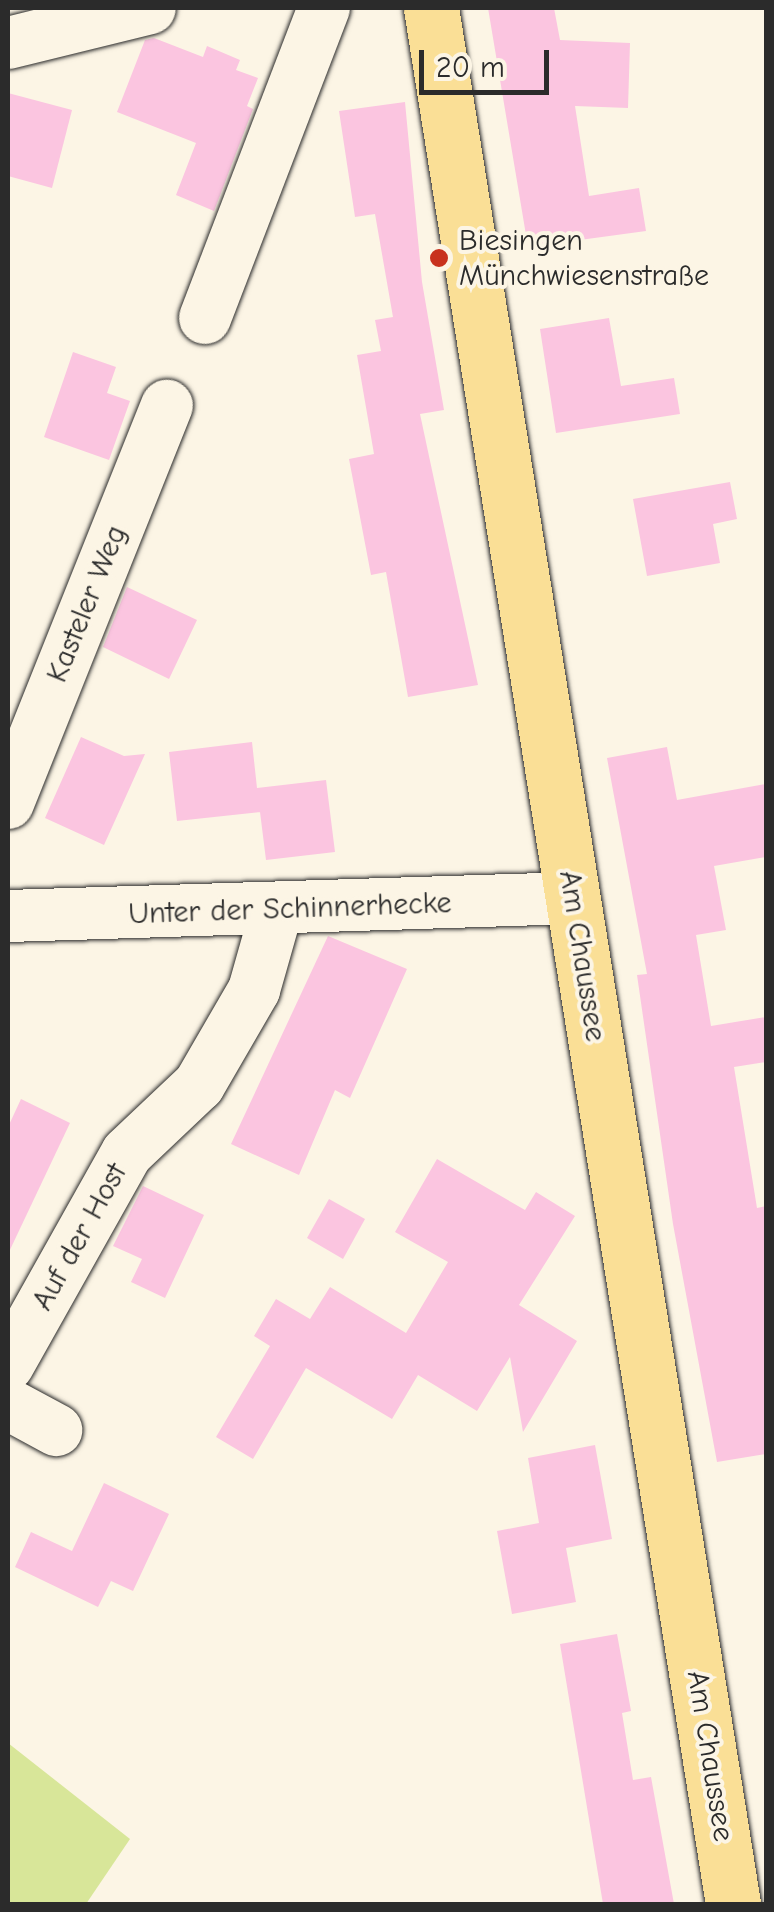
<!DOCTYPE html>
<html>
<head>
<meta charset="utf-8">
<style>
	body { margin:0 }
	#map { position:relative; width:774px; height:1912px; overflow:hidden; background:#fcf5e5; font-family:"Comic Neue",sans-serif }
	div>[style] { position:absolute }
	.green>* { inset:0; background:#d8e699 }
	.building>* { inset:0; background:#fbc5e0 }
	.roads { filter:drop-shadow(0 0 2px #2b2b2b) drop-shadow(0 0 2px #2b2b2b) }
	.minor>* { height:52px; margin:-26px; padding:0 26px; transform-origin:26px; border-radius:26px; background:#fcf5e5 }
	.major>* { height:55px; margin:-27.5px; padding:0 27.5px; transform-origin:27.5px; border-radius:27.5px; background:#fadf96 }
	.dots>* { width:28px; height:28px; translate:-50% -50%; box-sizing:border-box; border:5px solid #fcf5e5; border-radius:50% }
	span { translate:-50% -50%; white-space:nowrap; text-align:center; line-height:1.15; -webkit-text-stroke:8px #fcf5e5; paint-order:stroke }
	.poi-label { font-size:30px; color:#2b2b2b }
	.left { translate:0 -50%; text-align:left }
	.street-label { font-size:30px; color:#2b2b2b }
	.frame { position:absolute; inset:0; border:10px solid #2b2b2b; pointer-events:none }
	.scale { position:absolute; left:419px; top:50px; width:130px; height:45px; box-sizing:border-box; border:5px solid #2b2b2b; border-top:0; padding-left:12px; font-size:30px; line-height:35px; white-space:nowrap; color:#2b2b2b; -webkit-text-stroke:8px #fcf5e5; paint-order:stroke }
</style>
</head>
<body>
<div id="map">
	<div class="green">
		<div style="clip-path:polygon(8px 1743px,130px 1839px,86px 1904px,8px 1904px)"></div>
	</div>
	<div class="building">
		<div style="clip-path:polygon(488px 8px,554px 8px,560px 40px,630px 43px,628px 108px,575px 106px,589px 196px,639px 188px,646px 231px,528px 247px)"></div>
		<div style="clip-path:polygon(154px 38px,203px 57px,207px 46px,240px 60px,236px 70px,258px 78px,247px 106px,253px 109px,214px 211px,176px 195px,196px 143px,117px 112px,145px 40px)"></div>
		<div style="clip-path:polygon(8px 93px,72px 110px,52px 188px,8px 176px)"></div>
		<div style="clip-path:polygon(405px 102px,422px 282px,444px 410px,420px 414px,478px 685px,408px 697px,386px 572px,371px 575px,349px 459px,374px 454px,357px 355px,381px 351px,375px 320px,393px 317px,375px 214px,355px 217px,339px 111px)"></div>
		<div style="clip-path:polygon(609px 318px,621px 386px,674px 378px,680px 414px,556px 433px,540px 329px)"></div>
		<div style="clip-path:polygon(73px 352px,116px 367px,107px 393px,130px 401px,109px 460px,44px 437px)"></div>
		<div style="clip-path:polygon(730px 482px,737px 519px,713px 524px,720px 563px,647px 576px,633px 499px)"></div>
		<div style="clip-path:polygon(127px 587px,197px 620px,169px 679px,103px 647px)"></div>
		<div style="clip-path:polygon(81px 737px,124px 756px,145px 754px,104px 845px,45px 818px)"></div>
		<div style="clip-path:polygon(252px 742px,257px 788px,326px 780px,335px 852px,266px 860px,258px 796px,260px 812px,177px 821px,169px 752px)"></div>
		<div style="clip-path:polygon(667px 747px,677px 800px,766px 784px,766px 857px,714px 866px,726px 930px,696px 935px,711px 1026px,766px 1017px,766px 1062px,734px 1067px,757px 1208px,766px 1206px,766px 1454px,717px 1462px,673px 1224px,637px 975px,647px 974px,607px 758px)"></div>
		<div style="clip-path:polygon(328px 936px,407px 969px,350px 1098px,335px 1090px,299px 1175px,231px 1144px)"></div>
		<div style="clip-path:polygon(21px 1099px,70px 1123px,8px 1254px,8px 1127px)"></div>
		<div style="clip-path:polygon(437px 1159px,525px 1210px,536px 1192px,575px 1216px,519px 1305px,577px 1341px,523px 1432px,510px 1357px,477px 1411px,418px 1375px,392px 1419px,306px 1368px,253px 1459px,216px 1437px,270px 1346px,254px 1336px,276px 1299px,310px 1319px,330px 1287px,406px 1333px,448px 1262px,395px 1232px)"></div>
		<div style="clip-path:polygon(143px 1186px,204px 1215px,165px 1298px,131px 1282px,142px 1259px,113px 1246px)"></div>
		<div style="clip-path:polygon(329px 1199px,365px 1219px,343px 1259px,307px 1238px)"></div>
		<div style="clip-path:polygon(595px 1445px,612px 1539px,566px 1548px,576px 1602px,512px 1614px,497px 1531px,539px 1523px,528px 1458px)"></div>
		<div style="clip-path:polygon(104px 1483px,169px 1514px,133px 1591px,111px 1581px,98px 1607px,15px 1567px,31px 1532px,72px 1551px)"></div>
		<div style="clip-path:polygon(617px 1634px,631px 1711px,622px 1713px,633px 1780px,651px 1777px,674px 1904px,603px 1904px,560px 1644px)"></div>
	</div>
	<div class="roads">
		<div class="minor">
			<div style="left:8px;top:43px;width:146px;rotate:-13.8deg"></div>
			<div style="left:205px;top:318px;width:332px;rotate:-69deg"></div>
			<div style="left:8px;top:803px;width:428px;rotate:-68.2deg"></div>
			<div style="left:8px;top:916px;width:565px;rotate:-1.82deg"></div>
			<div style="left:8px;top:1365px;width:243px;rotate:-60.7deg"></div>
			<div style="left:127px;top:1153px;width:99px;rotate:-43.4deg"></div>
			<div style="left:199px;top:1085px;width:110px;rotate:-59.9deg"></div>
			<div style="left:254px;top:990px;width:81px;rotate:-74.2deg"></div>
			<div style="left:8px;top:1404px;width:55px;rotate:28.4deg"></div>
		</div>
		<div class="major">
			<div style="left:431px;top:8px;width:1920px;rotate:80.95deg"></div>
		</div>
	</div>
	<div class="dots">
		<div style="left:439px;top:258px;background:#c8321e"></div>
	</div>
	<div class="poi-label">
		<span class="left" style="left:459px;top:258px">Biesingen<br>Münchwiesenstraße</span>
	</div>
	<div class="street-label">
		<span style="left:87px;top:604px;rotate:-68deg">Kasteler Weg</span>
		<span style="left:290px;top:909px;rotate:-2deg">Unter der Schinnerhecke</span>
		<span style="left:582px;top:956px;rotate:81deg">Am Chaussee</span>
		<span style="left:80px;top:1237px;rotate:-61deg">Auf der Host</span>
		<span style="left:710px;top:1756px;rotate:81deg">Am Chaussee</span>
	</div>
	<div class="frame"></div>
	<div class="scale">20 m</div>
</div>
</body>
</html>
